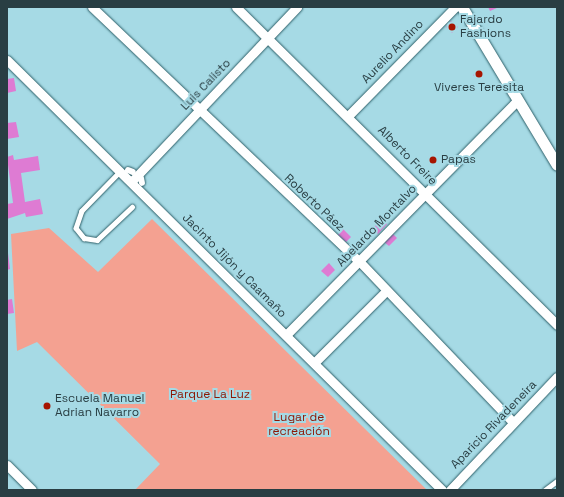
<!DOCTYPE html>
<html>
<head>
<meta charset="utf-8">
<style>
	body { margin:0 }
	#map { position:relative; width:564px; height:497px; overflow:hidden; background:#a6dae5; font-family:"Space Grotesk",sans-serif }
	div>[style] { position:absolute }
	.green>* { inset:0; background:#f4a191 }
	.building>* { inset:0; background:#de7bd3 }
	.roads { filter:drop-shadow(0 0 1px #2e6069) drop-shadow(0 0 1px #2e6069) }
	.service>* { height:4.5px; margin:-2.25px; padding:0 2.25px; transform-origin:2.25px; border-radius:2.25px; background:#fff }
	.pedestrian>* { height:6px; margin:-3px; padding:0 3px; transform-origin:3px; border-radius:3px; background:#fff }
	.minor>* { height:9px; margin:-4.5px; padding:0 4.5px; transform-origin:4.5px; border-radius:4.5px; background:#fff }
	.tertiary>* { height:11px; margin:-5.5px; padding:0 5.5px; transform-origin:5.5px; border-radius:5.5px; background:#fff }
	.dots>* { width:11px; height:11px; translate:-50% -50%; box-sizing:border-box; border:2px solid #a6dae5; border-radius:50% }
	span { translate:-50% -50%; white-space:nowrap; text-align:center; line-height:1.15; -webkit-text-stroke:4px #a6dae5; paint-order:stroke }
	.poi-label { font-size:12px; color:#293e43 }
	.left { translate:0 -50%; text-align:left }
	.street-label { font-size:12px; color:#293e43 }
	.park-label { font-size:12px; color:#8d1604 }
	.frame { position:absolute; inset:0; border:8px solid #293e43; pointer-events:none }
</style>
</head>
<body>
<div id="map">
	<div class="green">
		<div style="clip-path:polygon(152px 219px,299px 364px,427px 490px,135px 490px,160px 464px,37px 342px,17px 351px,11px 234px,49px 228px,98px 272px)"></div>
	</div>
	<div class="building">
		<div style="clip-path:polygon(488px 7px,499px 7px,490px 11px)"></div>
		<div style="clip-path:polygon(451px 21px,458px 27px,452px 33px,446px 27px)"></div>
		<div style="clip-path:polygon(480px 69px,484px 73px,477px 79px,473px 75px)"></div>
		<div style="clip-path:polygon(14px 78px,16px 91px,7px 93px,7px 79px)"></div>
		<div style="clip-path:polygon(16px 122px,19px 137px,7px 139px,7px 123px)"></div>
		<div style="clip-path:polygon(13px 155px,14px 160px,38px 156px,40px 170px,21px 173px,25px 202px,40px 199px,43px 214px,26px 217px,25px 213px,7px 219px,7px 204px,13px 203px,7px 157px)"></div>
		<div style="clip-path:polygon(382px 219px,387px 224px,378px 234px,372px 229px)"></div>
		<div style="clip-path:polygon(343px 229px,351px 237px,346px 242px,338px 235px)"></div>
		<div style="clip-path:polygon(392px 233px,397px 238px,389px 246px,384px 242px)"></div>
		<div style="clip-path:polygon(8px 253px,10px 269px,7px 270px,7px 254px)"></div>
		<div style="clip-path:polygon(329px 263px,335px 270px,328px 277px,321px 271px)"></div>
		<div style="clip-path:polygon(12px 299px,14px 313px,7px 314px,7px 300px)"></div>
	</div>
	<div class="roads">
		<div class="service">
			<div style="left:121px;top:171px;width:56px;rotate:134.3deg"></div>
			<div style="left:82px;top:211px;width:18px;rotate:109deg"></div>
			<div style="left:76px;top:228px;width:13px;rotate:51deg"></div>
			<div style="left:84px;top:238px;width:13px;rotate:9deg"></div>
			<div style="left:97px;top:240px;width:48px;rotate:-43.3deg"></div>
			<div style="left:545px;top:490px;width:15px;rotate:-37deg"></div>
		</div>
		<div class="pedestrian">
			<div style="left:128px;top:170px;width:5px;rotate:22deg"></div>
			<div style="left:141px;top:178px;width:5px;rotate:79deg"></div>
		</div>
		<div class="minor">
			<div style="left:92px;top:7px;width:370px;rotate:43.6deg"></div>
			<div style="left:360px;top:262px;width:221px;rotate:46.3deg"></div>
			<div style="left:236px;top:7px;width:452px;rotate:44.7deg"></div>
			<div style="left:7px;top:60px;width:612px;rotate:44.67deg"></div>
			<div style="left:349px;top:115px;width:151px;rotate:-45.5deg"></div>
			<div style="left:132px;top:181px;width:240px;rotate:-46.5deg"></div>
			<div style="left:286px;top:335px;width:330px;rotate:-45.4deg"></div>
			<div style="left:314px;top:363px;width:102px;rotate:-45deg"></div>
			<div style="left:7px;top:465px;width:35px;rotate:45deg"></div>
			<div style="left:450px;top:490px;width:156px;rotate:-46.6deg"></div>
		</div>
		<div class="tertiary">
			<div style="left:462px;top:7px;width:184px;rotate:59deg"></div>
		</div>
	</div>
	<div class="dots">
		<div style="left:452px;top:27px;background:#a61400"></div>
		<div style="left:479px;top:74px;background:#a61400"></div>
		<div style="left:433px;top:160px;background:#a61400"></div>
		<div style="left:47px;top:406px;background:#a61400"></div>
	</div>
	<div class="poi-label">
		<span class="left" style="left:460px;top:27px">Fajardo<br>Fashions</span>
		<span style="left:479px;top:88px">Viveres Teresita</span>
		<span class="left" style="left:441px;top:160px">Papas</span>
		<span class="left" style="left:55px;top:406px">Escuela Manuel<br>Adrian Navarro</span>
	</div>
	<div class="street-label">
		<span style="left:393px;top:52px;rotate:-46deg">Aurelio Andino</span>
		<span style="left:206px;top:85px;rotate:-46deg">Luis Calisto</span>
		<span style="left:407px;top:156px;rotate:45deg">Alberto Freire</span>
		<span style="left:314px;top:203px;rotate:43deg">Roberto Páez</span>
		<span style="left:377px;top:226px;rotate:-46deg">Abelardo Montalvo</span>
		<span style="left:234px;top:266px;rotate:45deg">Jacinto Jijón y Caamaño</span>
		<span style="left:494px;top:425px;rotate:-46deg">Aparicio Rivadeneira</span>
	</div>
	<div class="park-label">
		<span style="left:210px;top:395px">Parque La Luz</span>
		<span style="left:299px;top:425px">Lugar de<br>recreación</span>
	</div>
	<div class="frame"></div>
</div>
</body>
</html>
